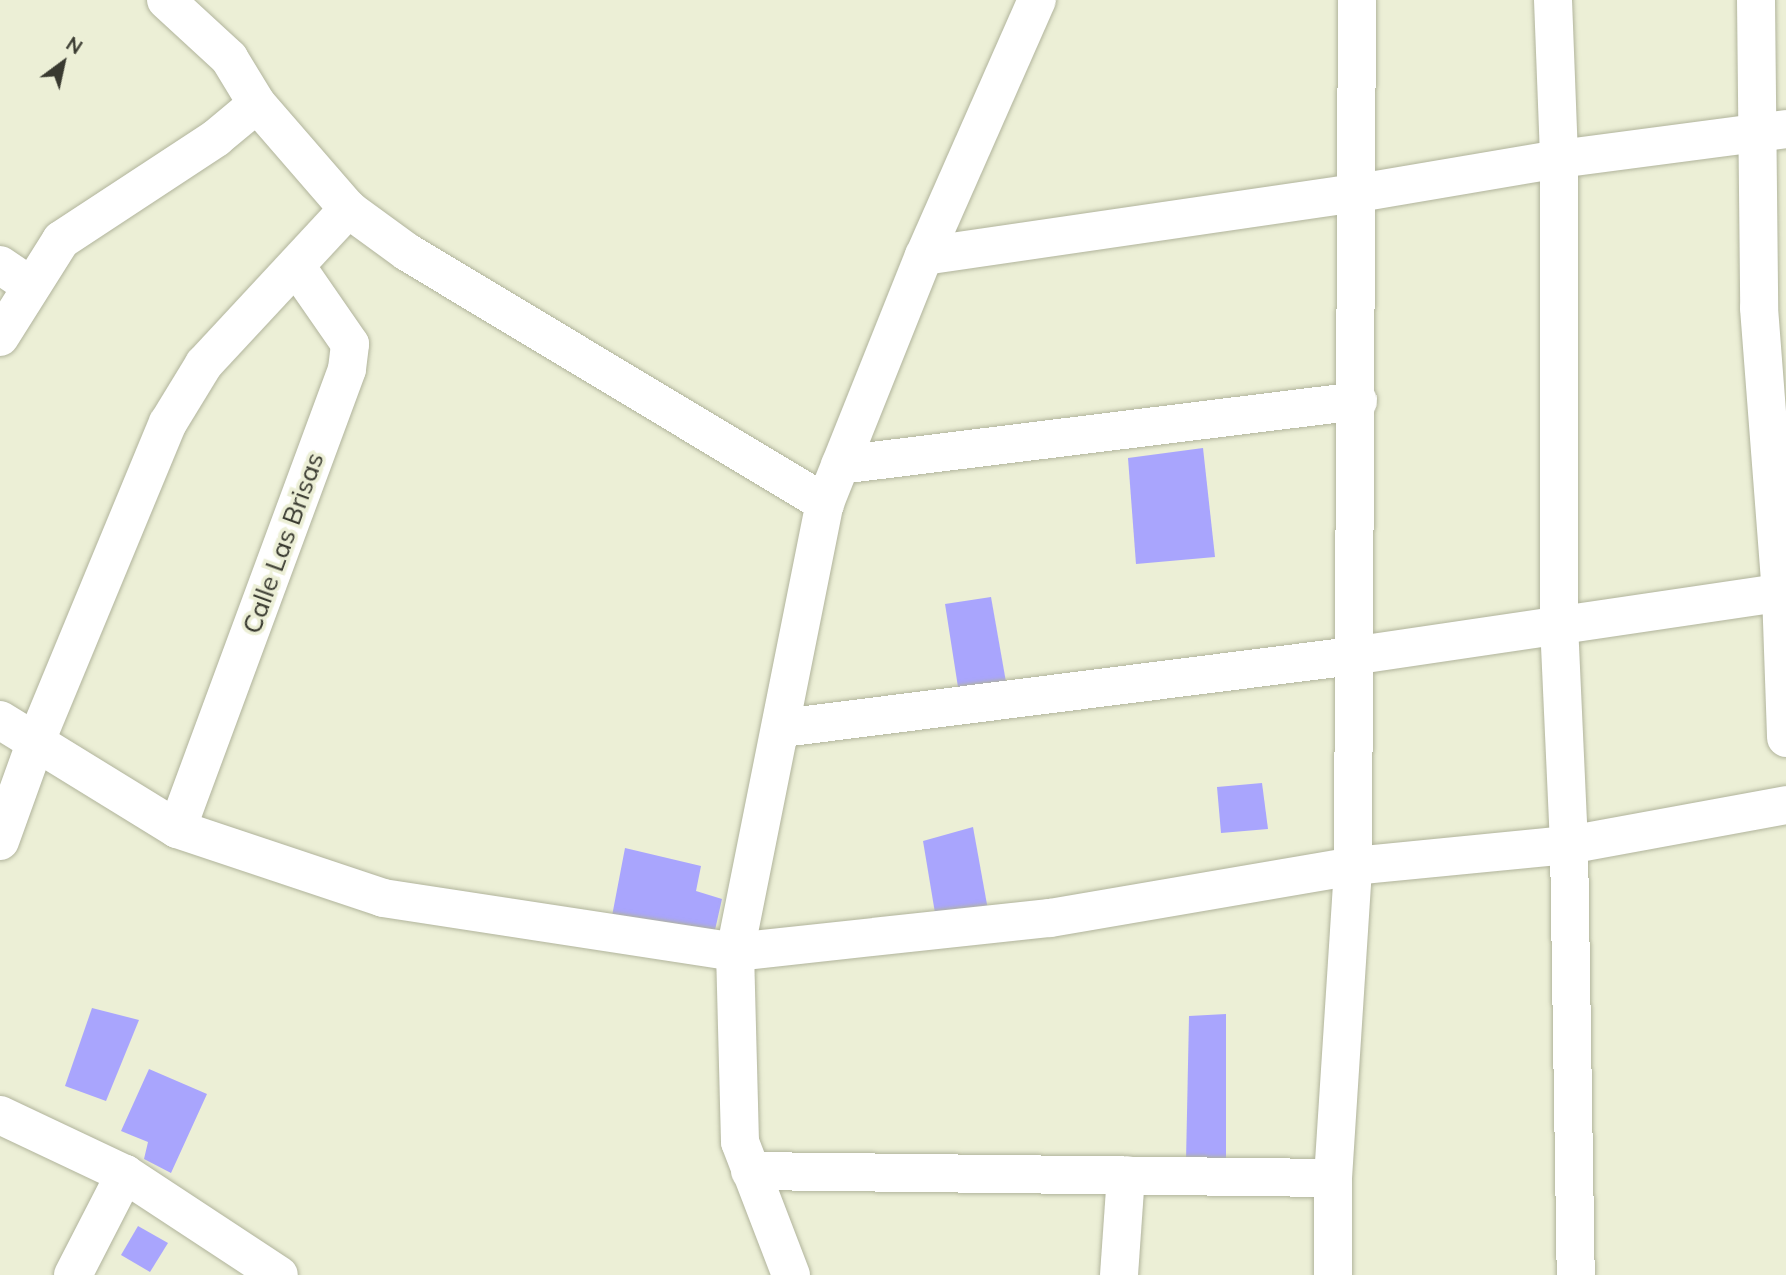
<!DOCTYPE html>
<html>
<head>
<meta charset="utf-8">
<style>
	body { margin:0 }
	#map { position:relative; width:1786px; height:1275px; overflow:hidden; background:#ecefd6; font-family:Mulish,sans-serif }
	div>[style] { position:absolute }
	.building>* { inset:0; background:#a9a5fd }
	.roads { filter:drop-shadow(0 0 2px #b1b49c) drop-shadow(0 0 2px #b1b49c) }
	.minor>* { height:38px; margin:-19px; padding:0 19px; transform-origin:19px; border-radius:19px; background:#fff }
	.major>* { height:38px; margin:-19px; padding:0 19px; transform-origin:19px; border-radius:19px; background:#fff }
	span { translate:-50% -50%; white-space:nowrap; text-align:center; line-height:1.15; -webkit-text-stroke:7px #ecefd6; paint-order:stroke }
	.street-label { font-size:26px; color:#393a30 }
	.north { position:absolute; left:28px; top:28px; width:70px; height:70px; -webkit-text-stroke:5px #ecefd6; paint-order:stroke; rotate:33deg; font-size:19px; font-weight:700; line-height:28px; text-align:center; color:#393a30 }
	.north::after { content:''; display:block; margin:auto; width:24px; height:32px; background:#393a30; clip-path:polygon(50% 0,100% 100%,50% 72%,0 100%) }
</style>
</head>
<body>
<div id="map">
	<div class="building">
		<div style="clip-path:polygon(1203px 448px,1215px 557px,1136px 564px,1128px 458px)"></div>
		<div style="clip-path:polygon(991px 597px,1006px 682px,958px 687px,945px 604px)"></div>
		<div style="clip-path:polygon(1262px 783px,1268px 829px,1221px 833px,1217px 787px)"></div>
		<div style="clip-path:polygon(973px 827px,988px 910px,936px 919px,923px 841px)"></div>
		<div style="clip-path:polygon(625px 848px,701px 866px,696px 891px,722px 899px,715px 930px,612px 916px)"></div>
		<div style="clip-path:polygon(92px 1008px,139px 1020px,106px 1101px,65px 1086px)"></div>
		<div style="clip-path:polygon(1226px 1014px,1226px 1162px,1186px 1161px,1189px 1016px)"></div>
		<div style="clip-path:polygon(149px 1069px,207px 1094px,171px 1173px,144px 1159px,148px 1142px,121px 1131px)"></div>
		<div style="clip-path:polygon(138px 1226px,168px 1243px,150px 1272px,121px 1255px)"></div>
	</div>
	<div class="roads">
		<div class="minor">
			<div style="left:166px;top:0;width:86px;rotate:42.6deg"></div>
			<div style="left:229px;top:58px;width:54px;rotate:58.7deg"></div>
			<div style="left:257px;top:104px;width:139px;rotate:49.1deg"></div>
			<div style="left:348px;top:209px;width:73px;rotate:36.1deg"></div>
			<div style="left:407px;top:252px;width:488px;rotate:31deg"></div>
			<div style="left:1553px;top:0;width:159px;rotate:87.8deg"></div>
			<div style="left:1559px;top:159px;width:465px;rotate:90deg"></div>
			<div style="left:1559px;top:624px;width:221px;rotate:87.4deg"></div>
			<div style="left:1569px;top:845px;width:430px;rotate:89.1deg"></div>
			<div style="left:1756px;top:0;width:308px;rotate:89.4deg"></div>
			<div style="left:1759px;top:308px;width:286px;rotate:85.6deg"></div>
			<div style="left:1781px;top:593px;width:145px;rotate:88deg"></div>
			<div style="left:924px;top:256px;width:439px;rotate:-8.3deg"></div>
			<div style="left:1358px;top:193px;width:204px;rotate:-9.6deg"></div>
			<div style="left:1559px;top:159px;width:229px;rotate:-7.5deg"></div>
			<div style="left:0;top:265px;width:36px;rotate:34deg"></div>
			<div style="left:0;top:337px;width:115px;rotate:-57.8deg"></div>
			<div style="left:61px;top:240px;width:186px;rotate:-33.3deg"></div>
			<div style="left:216px;top:138px;width:53px;rotate:-39.7deg"></div>
			<div style="left:840px;top:465px;width:522px;rotate:-7.04deg"></div>
			<div style="left:0;top:720px;width:208px;rotate:31.6deg"></div>
			<div style="left:177px;top:829px;width:217px;rotate:18.5deg"></div>
			<div style="left:383px;top:898px;width:356px;rotate:8.7deg"></div>
			<div style="left:735px;top:952px;width:317px;rotate:-6.2deg"></div>
			<div style="left:1050px;top:918px;width:307px;rotate:-9.7deg"></div>
			<div style="left:1353px;top:866px;width:217px;rotate:-5.6deg"></div>
			<div style="left:1569px;top:845px;width:221px;rotate:-10.4deg"></div>
			<div style="left:783px;top:728px;width:574px;rotate:-7.21deg"></div>
			<div style="left:1352px;top:656px;width:434px;rotate:-8.4deg"></div>
			<div style="left:177px;top:829px;width:490px;rotate:-69.7deg"></div>
			<div style="left:347px;top:369px;width:25px;rotate:-83deg"></div>
			<div style="left:350px;top:344px;width:95px;rotate:-124.7deg"></div>
			<div style="left:0;top:841px;width:106px;rotate:-70.2deg"></div>
			<div style="left:36px;top:741px;width:344px;rotate:-67.5deg"></div>
			<div style="left:168px;top:423px;width:69px;rotate:-58.6deg"></div>
			<div style="left:204px;top:364px;width:212px;rotate:-47.1deg"></div>
			<div style="left:750px;top:1171px;width:583px;rotate:0.69deg"></div>
			<div style="left:73px;top:1275px;width:114px;rotate:-62.8deg"></div>
			<div style="left:791px;top:1275px;width:142px;rotate:-111deg"></div>
			<div style="left:740px;top:1142px;width:190px;rotate:-91.5deg"></div>
			<div style="left:735px;top:952px;width:458px;rotate:-78.7deg"></div>
			<div style="left:825px;top:503px;width:266px;rotate:-68.2deg"></div>
			<div style="left:924px;top:256px;width:280px;rotate:-66.2deg"></div>
			<div style="left:1119px;top:1275px;width:100px;rotate:-86deg"></div>
			<div style="left:1333px;top:1275px;width:97px;rotate:-90deg"></div>
			<div style="left:1333px;top:1178px;width:313px;rotate:-86.3deg"></div>
			<div style="left:1353px;top:866px;width:866px;rotate:-89.74deg"></div>
		</div>
		<div class="major">
			<div style="left:0;top:1115px;width:138px;rotate:25.3deg"></div>
			<div style="left:125px;top:1174px;width:184px;rotate:33.3deg"></div>
		</div>
	</div>
	<div class="street-label">
		<span style="left:283px;top:543px;rotate:-70deg">Calle Las Brisas</span>
	</div>
	<div class="north">N</div>
</div>
</body>
</html>
